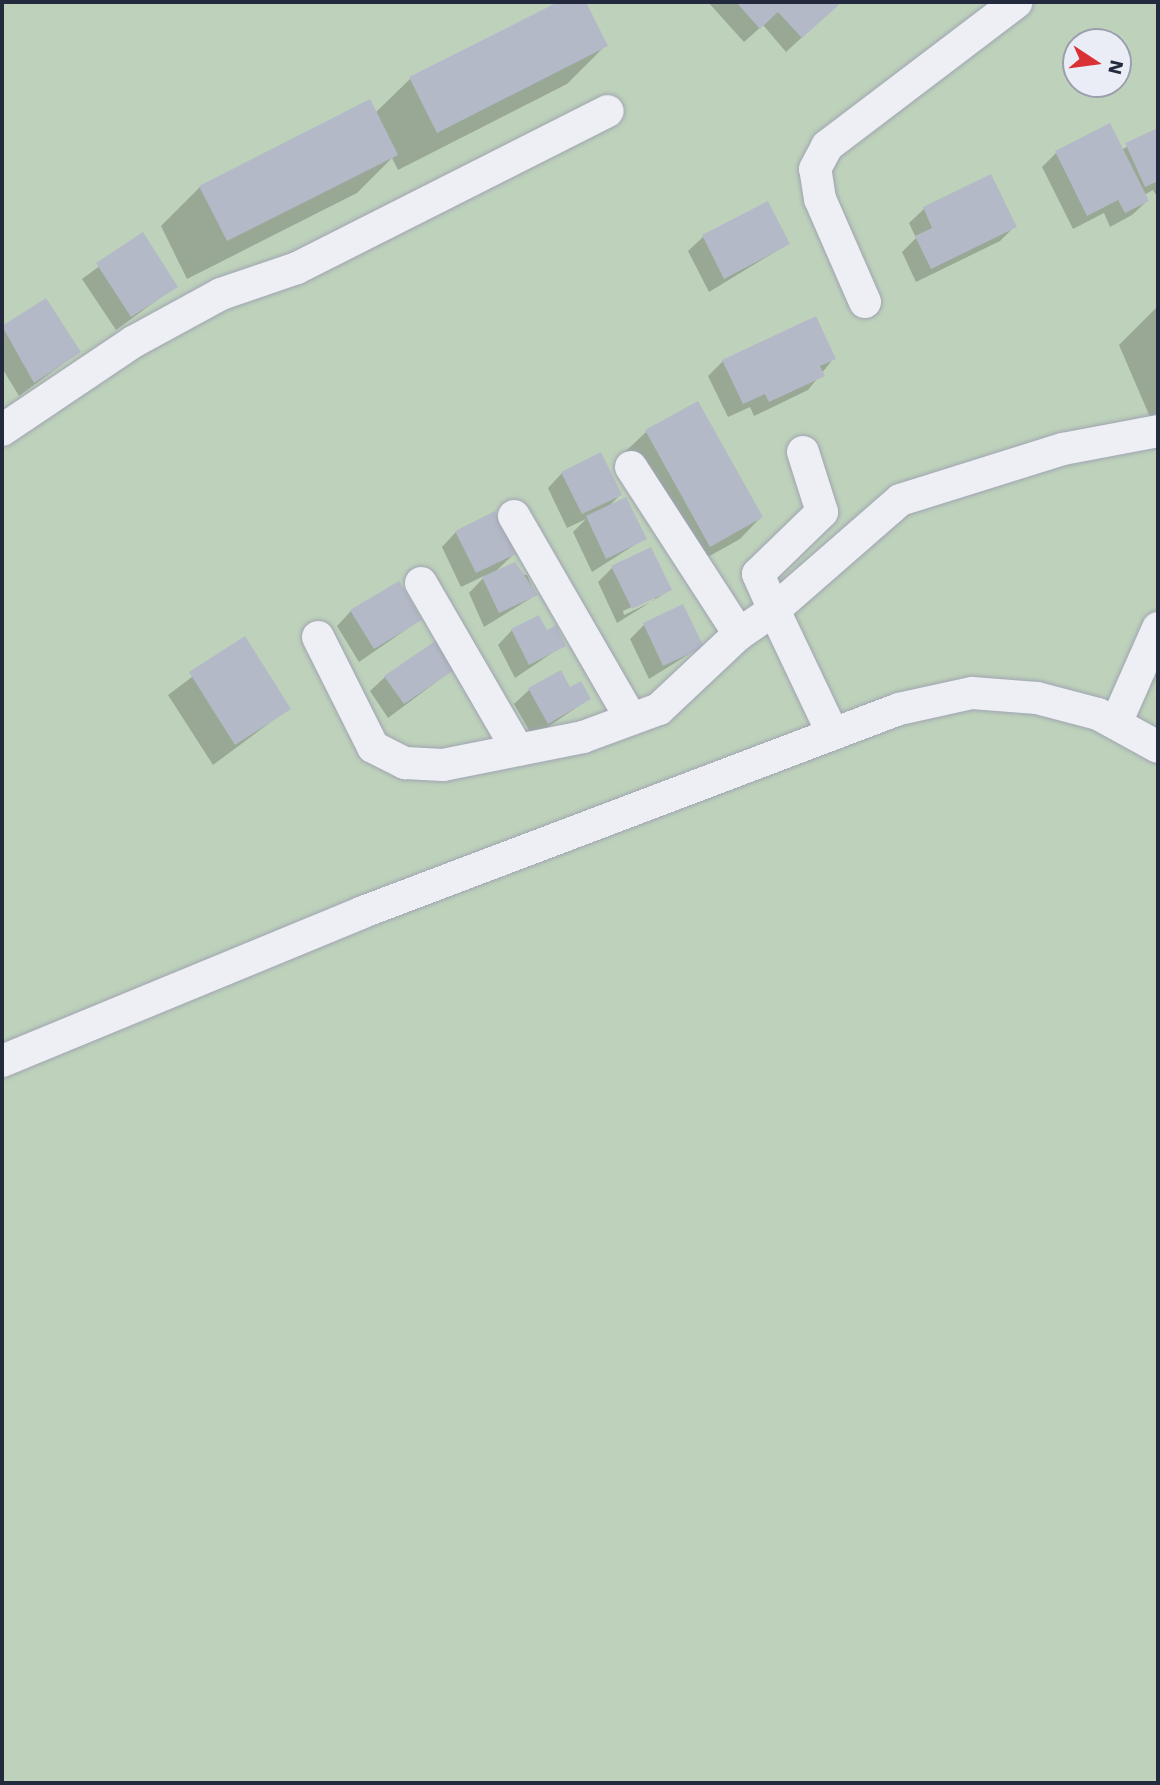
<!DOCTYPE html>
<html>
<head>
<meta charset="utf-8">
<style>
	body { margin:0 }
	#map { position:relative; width:1160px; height:1785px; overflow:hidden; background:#dbdee7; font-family:"Work Sans",sans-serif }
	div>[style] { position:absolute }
	.green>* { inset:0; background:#bed2bb }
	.shadow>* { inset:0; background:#0003 }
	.building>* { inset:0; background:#b4b9c7 }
	.roads { filter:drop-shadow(0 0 2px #a0a4b1) drop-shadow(0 0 2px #a0a4b1) }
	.minor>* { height:32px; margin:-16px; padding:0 16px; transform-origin:16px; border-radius:16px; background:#eeeff5 }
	span { translate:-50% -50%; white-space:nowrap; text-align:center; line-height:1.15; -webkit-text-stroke:5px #eaedf5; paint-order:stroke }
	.frame { position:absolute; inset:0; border:4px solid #242a3e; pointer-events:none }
	.north { position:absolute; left:1062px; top:28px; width:70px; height:70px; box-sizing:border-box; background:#eaedf5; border:2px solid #9b9fac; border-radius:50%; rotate:103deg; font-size:19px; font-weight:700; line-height:28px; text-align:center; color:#242a3e }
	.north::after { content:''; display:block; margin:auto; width:24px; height:32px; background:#da3137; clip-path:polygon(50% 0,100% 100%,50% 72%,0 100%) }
</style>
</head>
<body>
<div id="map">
	<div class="green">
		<div style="clip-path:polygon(evenodd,2px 2px,1158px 2px,1158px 1783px,2px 1783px,2px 2px,1076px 42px,1118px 42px,1118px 84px,1076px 84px,1076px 42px)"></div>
	</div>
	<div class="shadow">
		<div style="clip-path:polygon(561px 2px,584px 2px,605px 46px,567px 84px,398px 170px,392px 158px,357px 193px,187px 279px,161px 226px,200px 187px,375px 113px,410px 79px)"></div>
		<div style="clip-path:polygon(708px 2px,834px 2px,837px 5px,786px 52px,763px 25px,744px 42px)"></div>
		<div style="clip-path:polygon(1158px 130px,1158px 198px,1153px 190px,1144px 195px,1147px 201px,1132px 215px,1110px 227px,1104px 213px,1073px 229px,1042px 167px,1056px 153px,1121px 150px)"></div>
		<div style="clip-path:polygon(990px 176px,1015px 226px,1000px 241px,916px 282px,902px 252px,916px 238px,909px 223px,924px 209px)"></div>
		<div style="clip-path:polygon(142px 235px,175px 287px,116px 330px,82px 279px)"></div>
		<div style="clip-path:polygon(703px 237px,788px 244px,709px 292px,688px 251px)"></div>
		<div style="clip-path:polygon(45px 300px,79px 352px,19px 396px,2px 368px,2px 329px)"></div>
		<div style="clip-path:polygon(1158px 306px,1158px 421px,1153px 424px,1119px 345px)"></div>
		<div style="clip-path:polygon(834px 358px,808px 390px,754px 416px,750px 407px,728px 417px,708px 376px,723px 361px)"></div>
		<div style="clip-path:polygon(646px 432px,761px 517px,740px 539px,688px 568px,624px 453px)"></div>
		<div style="clip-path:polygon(562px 473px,620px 495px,607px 508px,644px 539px,592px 572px,573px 532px,586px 519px,567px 528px,548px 488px)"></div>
		<div style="clip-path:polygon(456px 532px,514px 554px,495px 572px,527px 575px,536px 595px,484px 627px,469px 593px,486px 575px,461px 587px,442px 547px)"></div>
		<div style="clip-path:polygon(evenodd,612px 568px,670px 590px,617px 623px,598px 582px,612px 568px,655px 596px,655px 600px,624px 615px,623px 611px,655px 596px)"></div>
		<div style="clip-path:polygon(351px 611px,420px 620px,359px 662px,337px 626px)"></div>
		<div style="clip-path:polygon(644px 625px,702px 646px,649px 679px,630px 639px)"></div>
		<div style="clip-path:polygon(512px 630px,564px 645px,515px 678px,498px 645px)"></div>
		<div style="clip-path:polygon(244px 638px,288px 709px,213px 765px,168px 695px)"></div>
		<div style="clip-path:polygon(455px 668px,388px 718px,370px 691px,385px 677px)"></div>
		<div style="clip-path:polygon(529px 690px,569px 690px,589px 699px,533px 737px,514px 704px)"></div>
	</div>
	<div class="building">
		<div style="clip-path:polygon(558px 2px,586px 2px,608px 46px,437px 133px,409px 77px)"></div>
		<div style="clip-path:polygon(736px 2px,836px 2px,839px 5px,802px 38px,778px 12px,760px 29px)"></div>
		<div style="clip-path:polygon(370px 99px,398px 155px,227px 241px,199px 186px)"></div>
		<div style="clip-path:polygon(1110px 123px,1149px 201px,1125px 213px,1118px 200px,1087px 216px,1055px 151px)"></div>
		<div style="clip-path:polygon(1158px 128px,1158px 181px,1145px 187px,1125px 143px)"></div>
		<div style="clip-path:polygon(991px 174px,1017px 227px,931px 269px,915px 236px,932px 228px,923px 207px)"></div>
		<div style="clip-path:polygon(768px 201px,790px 244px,724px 279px,702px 235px)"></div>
		<div style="clip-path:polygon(143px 232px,178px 287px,131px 317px,96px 263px)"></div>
		<div style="clip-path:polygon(46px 298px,81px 352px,34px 383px,2px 326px)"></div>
		<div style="clip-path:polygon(816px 316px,836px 359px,820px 366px,825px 376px,769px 402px,765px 394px,743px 404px,722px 360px)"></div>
		<div style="clip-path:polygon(698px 401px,763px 517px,710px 547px,645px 430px)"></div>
		<div style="clip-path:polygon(601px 452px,622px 495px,582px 514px,561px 472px)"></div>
		<div style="clip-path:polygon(626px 497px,647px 539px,606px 559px,586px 516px)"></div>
		<div style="clip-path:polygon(495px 511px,516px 554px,476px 573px,455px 531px)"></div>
		<div style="clip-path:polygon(651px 547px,672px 590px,632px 609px,611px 566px)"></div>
		<div style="clip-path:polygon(515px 562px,538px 595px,499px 613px,482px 577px)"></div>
		<div style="clip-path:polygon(399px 581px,422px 620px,374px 649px,350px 610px)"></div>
		<div style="clip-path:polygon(683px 604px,704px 647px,663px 666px,643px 623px)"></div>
		<div style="clip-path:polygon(539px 615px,547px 630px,556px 625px,566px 646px,529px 665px,511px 629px)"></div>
		<div style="clip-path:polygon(245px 636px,291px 709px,235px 745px,189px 672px)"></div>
		<div style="clip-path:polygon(438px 639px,457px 668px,404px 704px,384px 676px)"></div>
		<div style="clip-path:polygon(561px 670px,570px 687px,581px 681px,591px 699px,548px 724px,528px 688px)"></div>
	</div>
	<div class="roads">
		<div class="minor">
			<div style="left:865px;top:302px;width:112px;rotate:-113.6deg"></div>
			<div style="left:820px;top:199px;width:30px;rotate:-99deg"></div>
			<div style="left:815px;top:169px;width:26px;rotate:-62deg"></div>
			<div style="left:827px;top:146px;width:238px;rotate:-37.2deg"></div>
			<div style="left:2px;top:430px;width:158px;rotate:-33.9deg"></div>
			<div style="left:133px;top:342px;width:100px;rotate:-28.6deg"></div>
			<div style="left:221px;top:294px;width:80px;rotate:-18.9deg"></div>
			<div style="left:297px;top:268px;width:348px;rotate:-26.8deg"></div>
			<div style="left:803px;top:452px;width:63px;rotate:72.4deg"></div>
			<div style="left:822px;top:512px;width:89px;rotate:135.9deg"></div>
			<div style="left:758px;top:574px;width:39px;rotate:66deg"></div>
			<div style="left:774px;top:610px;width:167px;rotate:-41.1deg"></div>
			<div style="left:900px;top:500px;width:171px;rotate:-17.4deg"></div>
			<div style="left:1063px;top:449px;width:97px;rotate:-10.7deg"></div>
			<div style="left:631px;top:467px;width:199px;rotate:57.1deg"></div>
			<div style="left:514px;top:516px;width:234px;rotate:60deg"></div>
			<div style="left:421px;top:583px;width:193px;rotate:59.9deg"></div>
			<div style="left:318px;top:637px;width:123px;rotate:63.4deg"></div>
			<div style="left:373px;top:747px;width:36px;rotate:27deg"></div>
			<div style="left:405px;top:763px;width:38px;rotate:3deg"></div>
			<div style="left:443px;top:765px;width:143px;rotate:-11.3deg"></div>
			<div style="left:583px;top:737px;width:81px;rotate:-20.2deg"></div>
			<div style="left:659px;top:709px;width:110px;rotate:-43.2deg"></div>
			<div style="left:739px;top:634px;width:42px;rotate:-34.4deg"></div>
			<div style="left:774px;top:610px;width:137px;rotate:64.6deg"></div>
			<div style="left:1116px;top:723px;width:104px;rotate:-66.1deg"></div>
			<div style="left:2px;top:1061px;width:391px;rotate:-22.4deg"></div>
			<div style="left:363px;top:912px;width:573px;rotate:-20.74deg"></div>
			<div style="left:899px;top:709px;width:75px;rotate:-12.4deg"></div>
			<div style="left:972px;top:693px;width:65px;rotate:4.4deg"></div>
			<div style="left:1037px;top:698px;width:63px;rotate:14.7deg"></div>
			<div style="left:1098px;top:714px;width:68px;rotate:28.8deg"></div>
		</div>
	</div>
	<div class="frame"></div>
	<div class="north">N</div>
</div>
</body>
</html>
